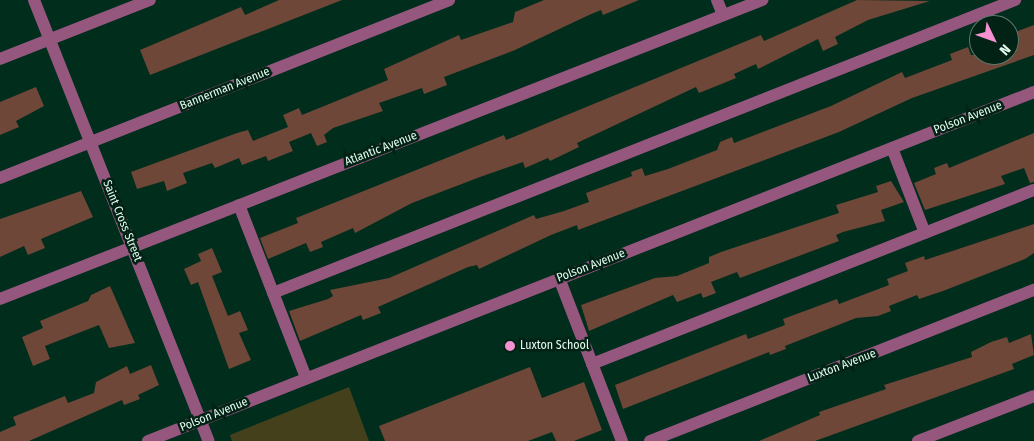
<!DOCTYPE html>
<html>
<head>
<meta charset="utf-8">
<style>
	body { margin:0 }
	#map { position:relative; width:1034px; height:441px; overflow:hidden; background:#002d1c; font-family:"Fira Sans Condensed",sans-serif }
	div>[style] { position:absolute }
	.green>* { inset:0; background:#45401c }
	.building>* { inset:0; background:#6e4738 }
	.minor>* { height:12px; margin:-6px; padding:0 6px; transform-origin:6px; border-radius:6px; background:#96577f }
	.dots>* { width:14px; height:14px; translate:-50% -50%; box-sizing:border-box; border:2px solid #012214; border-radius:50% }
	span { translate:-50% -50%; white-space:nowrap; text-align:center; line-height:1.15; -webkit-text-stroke:5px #012214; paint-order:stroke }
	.street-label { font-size:12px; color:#e4fcef }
	.poi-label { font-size:12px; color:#e4fcef }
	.left { translate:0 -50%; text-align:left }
	.north { position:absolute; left:969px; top:15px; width:50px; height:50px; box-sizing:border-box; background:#012214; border:1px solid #5c796c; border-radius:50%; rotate:132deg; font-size:14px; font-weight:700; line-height:20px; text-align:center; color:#e4fcef }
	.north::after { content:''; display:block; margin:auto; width:18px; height:22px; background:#f590d1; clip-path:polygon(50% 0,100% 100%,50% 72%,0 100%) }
</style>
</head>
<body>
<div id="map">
	<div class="green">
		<div style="clip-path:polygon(349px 387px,369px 441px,232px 441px,230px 435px)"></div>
	</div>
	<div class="building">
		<div style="clip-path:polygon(279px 0,342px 0,150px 75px,140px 50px,241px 7px,245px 15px)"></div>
		<div style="clip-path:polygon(544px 0,639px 0,603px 15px,601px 10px,589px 15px,515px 50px,444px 77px,447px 85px,424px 94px,422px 88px,379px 103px,383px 111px,333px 128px,324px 135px,327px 142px,317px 146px,311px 133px,289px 142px,293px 151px,268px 161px,266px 156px,242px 165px,239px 158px,215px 168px,212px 163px,183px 173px,187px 183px,167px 191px,164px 181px,137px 189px,131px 172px,237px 133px,248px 130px,253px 141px,288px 127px,283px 115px,299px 108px,302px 115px,388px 80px,384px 69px,459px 35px,461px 40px,513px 22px,515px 12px)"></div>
		<div style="clip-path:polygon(857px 0,930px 1px,868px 20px,835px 37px,838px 44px,823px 51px,818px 39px,758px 69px,756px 64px,734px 74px,736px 78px,719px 85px,699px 93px,696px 87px,577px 143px,579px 147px,550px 161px,548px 158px,525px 168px,523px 162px,480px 177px,412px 203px,355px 233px,353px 228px,321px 242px,323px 247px,310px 252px,306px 243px,268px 259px,260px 238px,298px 223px,296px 218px,504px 135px,506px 140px,761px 35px,764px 41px)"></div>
		<div style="clip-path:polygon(1034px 25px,1034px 55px,912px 98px,839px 132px,578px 230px,577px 225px,551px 235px,479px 269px,477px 265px,468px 267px,378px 307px,381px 313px,363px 320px,361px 315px,300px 341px,289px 311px,328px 299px,333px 296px,330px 290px,389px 278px,534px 215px,536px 219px,564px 211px,589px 202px,586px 193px,632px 176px,631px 172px,642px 168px,645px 176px,668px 169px,717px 150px,720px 142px,732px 137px,734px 143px,831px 106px,902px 72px,905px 78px,952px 60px,950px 54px,968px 47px,971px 55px,1009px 55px,1013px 33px)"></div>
		<div style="clip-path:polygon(36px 87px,44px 106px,16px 121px,19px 127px,0 135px,0 102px)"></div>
		<div style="clip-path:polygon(1034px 133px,1034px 182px,1030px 183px,1024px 168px,1001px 176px,1005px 184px,925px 210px,914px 183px,936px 174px,934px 168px,947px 163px,949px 168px)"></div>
		<div style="clip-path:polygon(891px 181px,904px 202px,881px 210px,885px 221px,843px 232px,836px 235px,839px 241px,740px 278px,737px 272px,711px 282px,716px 293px,703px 298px,701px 293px,677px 302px,673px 295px,589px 331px,581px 305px,655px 278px,677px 276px,709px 263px,709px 257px,721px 252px,839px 213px,836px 205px,878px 192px,876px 186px)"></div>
		<div style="clip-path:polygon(81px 191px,93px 217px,41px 239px,45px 248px,28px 255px,24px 246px,0 257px,0 219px)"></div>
		<div style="clip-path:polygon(1034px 224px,1034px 253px,1025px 259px,943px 291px,919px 299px,917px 295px,889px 306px,891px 311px,878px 316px,856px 318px,785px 346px,786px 349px,770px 355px,769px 352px,623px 409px,615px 385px,746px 334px,748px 339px,785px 325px,783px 319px,837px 299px,839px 304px,889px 285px,887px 279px,908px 271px,905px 263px,924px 256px,925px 260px)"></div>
		<div style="clip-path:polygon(212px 248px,222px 272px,212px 276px,228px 316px,240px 311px,248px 330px,239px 333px,251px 360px,229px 369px,198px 282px,191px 285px,184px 269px,201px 261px,198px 254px)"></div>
		<div style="clip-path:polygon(110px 286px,135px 343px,109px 348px,99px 325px,45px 346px,50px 359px,33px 366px,22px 337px,43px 328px,40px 321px,88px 301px,91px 295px)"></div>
		<div style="clip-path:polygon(1031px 334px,1034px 355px,1012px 364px,1014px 369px,815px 441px,759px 441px,820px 415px,819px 412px,886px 389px,884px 385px,972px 357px,971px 352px,991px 342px,1007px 337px,1009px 343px)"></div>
		<div style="clip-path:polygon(151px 365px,159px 385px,138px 395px,140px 399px,124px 405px,122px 400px,29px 441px,0 441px,0 432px,16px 425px,13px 417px,65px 396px,68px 403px,94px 393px,96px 382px,127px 366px,130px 374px)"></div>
		<div style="clip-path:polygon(530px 367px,542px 398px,584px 382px,602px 430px,574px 441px,556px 441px,552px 432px,528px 441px,385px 441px,379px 426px)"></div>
	</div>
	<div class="minor">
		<div style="left:34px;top:0;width:474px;rotate:68.4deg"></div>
		<div style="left:717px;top:0;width:16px;rotate:68deg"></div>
		<div style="left:0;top:59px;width:161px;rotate:-21.5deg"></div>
		<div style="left:892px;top:148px;width:91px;rotate:68.8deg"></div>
		<div style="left:0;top:178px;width:483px;rotate:-21.6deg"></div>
		<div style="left:239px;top:205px;width:186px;rotate:68.8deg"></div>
		<div style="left:559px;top:278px;width:175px;rotate:68.9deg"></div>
		<div style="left:273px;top:293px;width:798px;rotate:-21.55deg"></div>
		<div style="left:0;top:299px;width:819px;rotate:-21.42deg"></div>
		<div style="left:592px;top:364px;width:475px;rotate:-21.5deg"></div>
		<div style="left:148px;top:441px;width:952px;rotate:-21.5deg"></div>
		<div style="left:650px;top:441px;width:413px;rotate:-21.5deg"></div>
		<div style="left:918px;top:441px;width:124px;rotate:-21.2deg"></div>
	</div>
	<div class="dots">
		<div style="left:510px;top:346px;background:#f590d1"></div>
	</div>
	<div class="street-label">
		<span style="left:225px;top:89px;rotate:-22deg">Bannerman Avenue</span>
		<span style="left:968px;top:118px;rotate:-21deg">Polson Avenue</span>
		<span style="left:381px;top:149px;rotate:-21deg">Atlantic Avenue</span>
		<span style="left:122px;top:221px;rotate:68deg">Saint Cross Street</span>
		<span style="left:591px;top:266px;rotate:-21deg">Polson Avenue</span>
		<span style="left:842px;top:366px;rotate:-21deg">Luxton Avenue</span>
		<span style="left:214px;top:415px;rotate:-22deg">Polson Avenue</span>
	</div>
	<div class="poi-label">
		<span class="left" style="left:520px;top:346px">Luxton School</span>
	</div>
	<div class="north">N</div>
</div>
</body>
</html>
